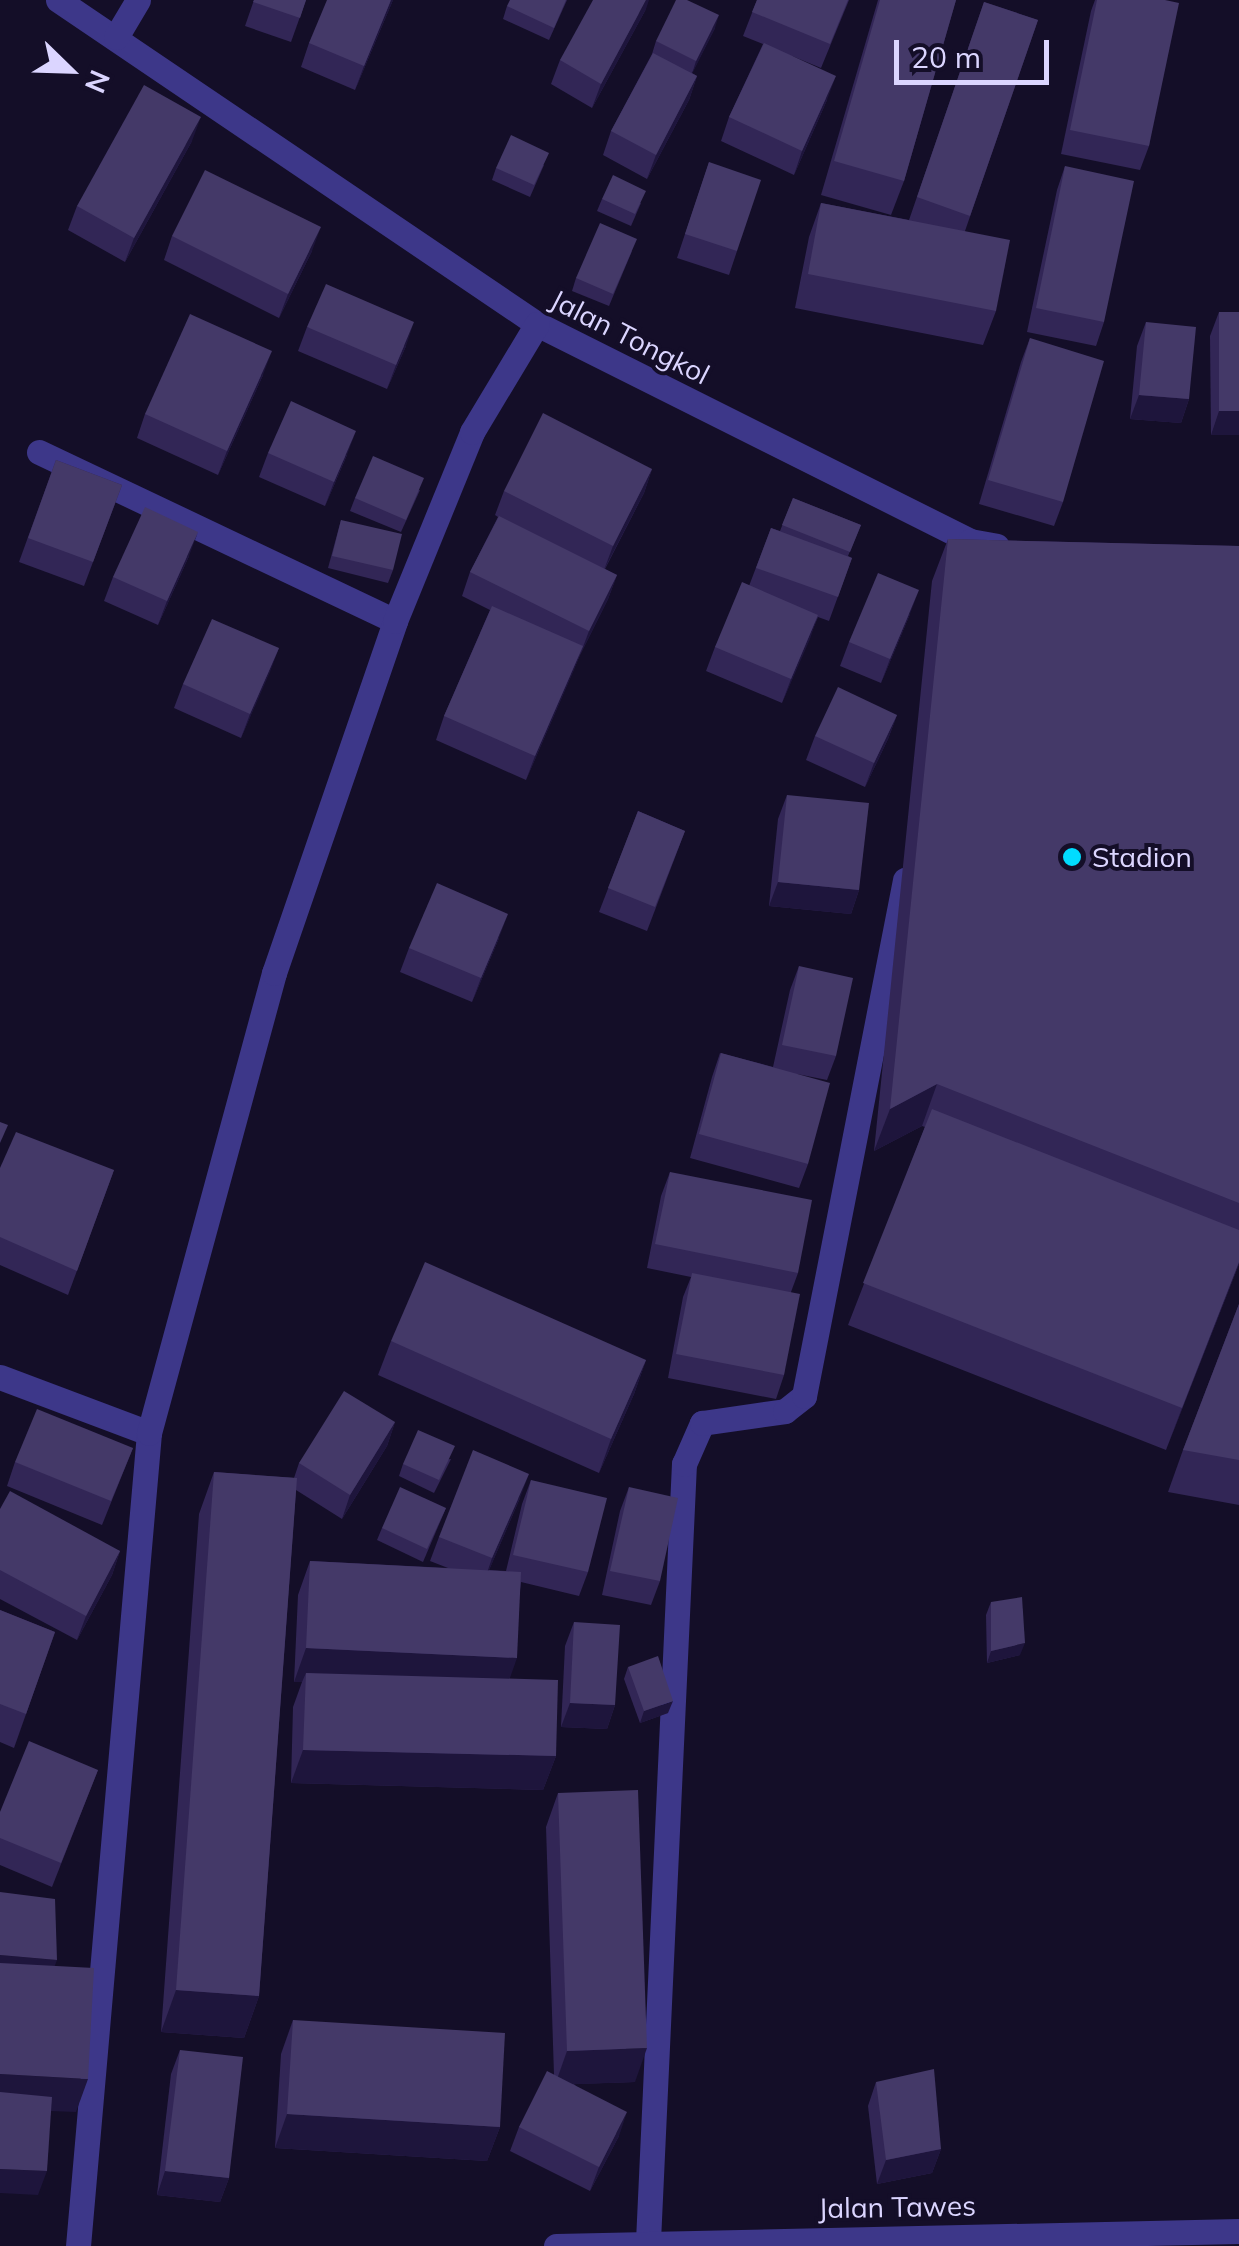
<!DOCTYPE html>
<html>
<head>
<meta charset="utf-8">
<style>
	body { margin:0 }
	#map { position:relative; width:1239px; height:2246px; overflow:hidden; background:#140e28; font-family:Mulish,sans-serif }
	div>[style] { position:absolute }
	.street>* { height:25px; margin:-12.5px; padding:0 12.5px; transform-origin:12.5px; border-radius:12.5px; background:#3d3789 }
	.wall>* { inset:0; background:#322656 }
	.shaded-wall>* { inset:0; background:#1e153c }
	.building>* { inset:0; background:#443968 }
	.dots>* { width:28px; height:28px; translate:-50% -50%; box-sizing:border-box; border:5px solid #140e28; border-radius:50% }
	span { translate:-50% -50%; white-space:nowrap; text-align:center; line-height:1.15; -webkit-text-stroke:8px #140e28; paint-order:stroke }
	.street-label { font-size:28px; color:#dbd5ff }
	.poi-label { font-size:28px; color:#dbd5ff }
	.left { translate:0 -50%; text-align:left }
	.north { position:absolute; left:20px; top:20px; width:100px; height:100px; -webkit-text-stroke:8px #140e28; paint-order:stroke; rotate:113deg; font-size:28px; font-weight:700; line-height:40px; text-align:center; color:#dbd5ff }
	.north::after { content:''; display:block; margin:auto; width:35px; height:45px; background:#dbd5ff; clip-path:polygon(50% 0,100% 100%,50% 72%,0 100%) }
	.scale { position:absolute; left:894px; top:40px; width:155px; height:45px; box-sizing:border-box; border:5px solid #dbd5ff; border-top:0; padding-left:12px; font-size:30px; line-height:35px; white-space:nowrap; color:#dbd5ff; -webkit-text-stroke:8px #140e28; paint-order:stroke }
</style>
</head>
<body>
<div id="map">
	<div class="street">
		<div style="left:58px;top:0;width:578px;rotate:34.07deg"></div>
		<div style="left:537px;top:324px;width:484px;rotate:26.6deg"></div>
		<div style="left:970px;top:541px;width:27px;rotate:10deg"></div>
		<div style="left:116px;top:37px;width:43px;rotate:-59.3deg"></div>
		<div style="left:39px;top:452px;width:394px;rotate:25.4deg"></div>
		<div style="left:0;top:1377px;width:159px;rotate:20.6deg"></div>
		<div style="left:648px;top:2241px;width:778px;rotate:-87.35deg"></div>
		<div style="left:684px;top:1464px;width:45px;rotate:-66.3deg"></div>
		<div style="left:702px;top:1423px;width:84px;rotate:-8.2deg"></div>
		<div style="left:785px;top:1411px;width:24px;rotate:-38deg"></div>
		<div style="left:804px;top:1396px;width:526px;rotate:-78.93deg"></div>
		<div style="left:78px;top:2246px;width:816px;rotate:-85.01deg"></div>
		<div style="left:149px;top:1433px;width:477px;rotate:-74.8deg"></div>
		<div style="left:274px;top:973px;width:372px;rotate:-71deg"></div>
		<div style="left:395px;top:621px;width:204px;rotate:-67.8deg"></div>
		<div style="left:472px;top:432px;width:126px;rotate:-59deg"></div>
		<div style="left:556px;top:2246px;width:683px;rotate:-1.26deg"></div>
	</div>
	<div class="wall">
		<div style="clip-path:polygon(254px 0,306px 0,291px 42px,245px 26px)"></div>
		<div style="clip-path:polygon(393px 0,355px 90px,301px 67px,309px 43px)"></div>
		<div style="clip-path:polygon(567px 0,549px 40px,503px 19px,507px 6px)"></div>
		<div style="clip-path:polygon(757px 0,849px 0,821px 68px,792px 56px,827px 100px,794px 175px,721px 141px,729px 117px,763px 44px,743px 36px)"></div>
		<div style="clip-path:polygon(878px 0,956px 0,904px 181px,891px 215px,821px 195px)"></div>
		<div style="clip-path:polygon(1095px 0,1165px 0,1149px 146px,1140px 170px,1061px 154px,1091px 11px)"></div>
		<div style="clip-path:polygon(984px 2px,1038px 20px,965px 231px,996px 311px,983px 345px,795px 308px,809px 237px,821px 203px,909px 220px)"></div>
		<div style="clip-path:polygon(646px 9px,592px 108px,551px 84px,560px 60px)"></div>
		<div style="clip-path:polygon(715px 28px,692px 73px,697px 76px,689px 100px,647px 179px,603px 155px,611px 131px,652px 54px,656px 41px)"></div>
		<div style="clip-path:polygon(192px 141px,125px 262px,68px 230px,77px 206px)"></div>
		<div style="clip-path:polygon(709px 162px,737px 251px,729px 275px,677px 258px)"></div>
		<div style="clip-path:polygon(544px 165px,530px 197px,492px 180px,496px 168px)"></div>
		<div style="clip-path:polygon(1065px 166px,1104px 322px,1096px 346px,1027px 332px,1057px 190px)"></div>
		<div style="clip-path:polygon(602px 199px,641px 203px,631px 226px,597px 211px)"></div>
		<div style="clip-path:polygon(172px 236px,312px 251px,279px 318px,164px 260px)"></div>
		<div style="clip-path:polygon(632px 251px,609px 306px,572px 291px,576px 278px)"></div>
		<div style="clip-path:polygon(1219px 312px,1239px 312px,1239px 435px,1211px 435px,1210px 336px)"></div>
		<div style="clip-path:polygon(1146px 322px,1189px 399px,1181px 423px,1130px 419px,1137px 346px)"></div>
		<div style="clip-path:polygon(307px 327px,406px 346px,387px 389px,298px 351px)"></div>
		<div style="clip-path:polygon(1030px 338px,1063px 502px,1054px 526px,979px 504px,1021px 362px)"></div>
		<div style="clip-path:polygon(263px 375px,218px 475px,137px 438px,145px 414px)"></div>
		<div style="clip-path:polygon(268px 453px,347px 455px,325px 506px,259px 477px)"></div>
		<div style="clip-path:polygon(56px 460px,122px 485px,84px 586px,19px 562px)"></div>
		<div style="clip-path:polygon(652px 469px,644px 493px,605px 569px,617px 575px,608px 599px,580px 655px,526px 780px,436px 740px,444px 716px,490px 610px,462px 596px,470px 572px,498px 517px,495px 515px,504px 491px)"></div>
		<div style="clip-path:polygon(420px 490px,401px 532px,350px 511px,355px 498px)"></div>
		<div style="clip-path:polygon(793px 498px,861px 525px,848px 556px,852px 558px,829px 621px,818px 617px,782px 703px,706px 671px,715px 647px,749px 586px,771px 528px,780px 531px)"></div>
		<div style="clip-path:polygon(341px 520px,393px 570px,388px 583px,328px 568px)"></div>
		<div style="clip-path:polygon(948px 539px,1239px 546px,1239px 1264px,1166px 1450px,848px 1325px,925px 1127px,922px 1126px,874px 1151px,932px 581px)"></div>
		<div style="clip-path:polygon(189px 556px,158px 625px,104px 601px,113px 577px)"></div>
		<div style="clip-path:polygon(910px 614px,881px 683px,840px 666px,849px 642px)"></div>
		<div style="clip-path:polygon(279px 648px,241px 738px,174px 708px,183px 684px)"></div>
		<div style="clip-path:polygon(897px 715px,888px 739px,865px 787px,806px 760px,815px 736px)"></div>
		<div style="clip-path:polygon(787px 795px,859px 890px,851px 914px,769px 906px,778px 819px)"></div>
		<div style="clip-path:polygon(638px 811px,685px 831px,647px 931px,599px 912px)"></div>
		<div style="clip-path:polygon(499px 938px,472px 1002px,400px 972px,409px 948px)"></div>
		<div style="clip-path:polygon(799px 966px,836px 1056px,827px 1080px,797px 1074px,808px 1164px,799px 1188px,690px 1158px,712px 1077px,720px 1053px,773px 1067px,790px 990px)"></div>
		<div style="clip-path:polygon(0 1168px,114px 1170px,68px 1295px,0 1265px)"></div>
		<div style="clip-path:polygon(670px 1172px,798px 1273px,791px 1292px,784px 1375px,776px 1399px,668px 1378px,683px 1297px,691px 1277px,647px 1268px,661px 1196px)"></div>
		<div style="clip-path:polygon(1239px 1304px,1239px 1505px,1168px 1492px,1183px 1450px)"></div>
		<div style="clip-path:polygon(391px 1341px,646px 1360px,634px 1394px,599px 1473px,378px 1375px)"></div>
		<div style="clip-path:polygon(395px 1422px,387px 1446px,342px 1519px,296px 1490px,259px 1996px,244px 2038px,161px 2032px,199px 1514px,214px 1472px,294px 1478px,299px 1463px)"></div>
		<div style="clip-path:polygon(133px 1448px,102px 1525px,7px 1486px,15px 1462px)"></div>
		<div style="clip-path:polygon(451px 1459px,434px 1493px,399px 1476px,403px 1464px)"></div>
		<div style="clip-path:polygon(531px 1480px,588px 1572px,579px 1596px,521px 1582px,509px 1679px,556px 1756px,543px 1790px,291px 1783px,293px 1707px,302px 1682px,294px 1682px,298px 1595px,310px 1561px,448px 1568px,430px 1561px,439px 1537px,520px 1498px,489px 1570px,506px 1571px,522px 1504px)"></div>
		<div style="clip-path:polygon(629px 1487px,660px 1581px,651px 1605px,602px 1595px,620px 1511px)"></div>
		<div style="clip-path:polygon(446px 1508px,423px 1562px,377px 1540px,382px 1528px)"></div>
		<div style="clip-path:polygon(0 1509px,120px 1551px,112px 1575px,77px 1640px,0 1599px)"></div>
		<div style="clip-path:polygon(991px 1602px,1020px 1655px,987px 1663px,986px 1615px)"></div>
		<div style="clip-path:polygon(0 1610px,55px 1632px,14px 1748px,0 1742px)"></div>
		<div style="clip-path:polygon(574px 1622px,615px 1705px,607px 1729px,561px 1727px,565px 1646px)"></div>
		<div style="clip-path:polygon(628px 1667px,668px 1713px,640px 1723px,624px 1679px)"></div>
		<div style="clip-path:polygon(98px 1770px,52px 1887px,0 1865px,0 1812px)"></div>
		<div style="clip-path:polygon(558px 1793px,635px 2082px,574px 2084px,619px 2136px,590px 2191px,510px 2151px,519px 2127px,554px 2075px,546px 1827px)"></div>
		<div style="clip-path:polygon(293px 2020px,500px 2127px,487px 2161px,275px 2148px,281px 2054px)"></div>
		<div style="clip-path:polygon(180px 2050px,229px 2178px,220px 2202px,157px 2195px,171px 2074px)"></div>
		<div style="clip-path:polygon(876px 2082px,941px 2149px,932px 2173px,877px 2184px,868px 2106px)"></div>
	</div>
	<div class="shaded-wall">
		<div style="clip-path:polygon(391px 0,393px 0,355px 90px,364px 66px)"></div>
		<div style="clip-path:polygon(646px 0,649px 0,646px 9px,592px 108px,601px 84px)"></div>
		<div style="clip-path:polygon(719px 15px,715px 28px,692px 74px,696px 61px)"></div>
		<div style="clip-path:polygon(697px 76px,689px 100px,647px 179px,656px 155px)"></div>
		<div style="clip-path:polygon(836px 76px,827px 100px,794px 175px,802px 151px)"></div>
		<div style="clip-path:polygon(201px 117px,192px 141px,125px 262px,134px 238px)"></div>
		<div style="clip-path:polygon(321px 227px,312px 251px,279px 318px,288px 294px)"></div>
		<div style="clip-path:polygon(414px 322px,406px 346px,387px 389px,396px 365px)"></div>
		<div style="clip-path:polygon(272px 351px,263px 375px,218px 475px,227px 451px)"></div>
		<div style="clip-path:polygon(1139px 395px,1189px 399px,1181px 423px,1130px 419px)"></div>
		<div style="clip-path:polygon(1219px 411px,1239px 411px,1239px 435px,1211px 435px)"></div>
		<div style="clip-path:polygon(356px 431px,347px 455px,325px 506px,334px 482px)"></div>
		<div style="clip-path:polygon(652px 469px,644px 493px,604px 570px,613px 546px)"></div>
		<div style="clip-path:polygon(198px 532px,189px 556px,158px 625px,167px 601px)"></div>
		<div style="clip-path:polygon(617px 575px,608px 599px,580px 655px,589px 631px)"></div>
		<div style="clip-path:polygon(919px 590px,910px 614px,881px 683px,890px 659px)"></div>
		<div style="clip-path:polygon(818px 615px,810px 639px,782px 703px,791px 679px)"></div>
		<div style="clip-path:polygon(583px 646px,574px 670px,526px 780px,535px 756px)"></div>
		<div style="clip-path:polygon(279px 648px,270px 672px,241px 738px,250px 714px)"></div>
		<div style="clip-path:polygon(897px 715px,888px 739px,865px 787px,874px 763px)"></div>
		<div style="clip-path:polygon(778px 882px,859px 890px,851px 914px,769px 906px)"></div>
		<div style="clip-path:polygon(508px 914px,499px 938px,472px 1002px,481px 978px)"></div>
		<div style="clip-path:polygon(937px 1084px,922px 1126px,874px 1151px,890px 1109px)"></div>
		<div style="clip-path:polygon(1239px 1262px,1239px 1264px,1166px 1450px,1182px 1408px)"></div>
		<div style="clip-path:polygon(646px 1360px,634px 1394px,599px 1473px,611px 1439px)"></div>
		<div style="clip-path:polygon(395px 1422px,387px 1446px,342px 1519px,350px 1495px)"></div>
		<div style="clip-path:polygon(529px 1474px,520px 1498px,484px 1582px,492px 1558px)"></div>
		<div style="clip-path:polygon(120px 1551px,112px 1575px,77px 1640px,86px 1616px)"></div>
		<div style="clip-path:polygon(1025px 1643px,1020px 1655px,987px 1663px,991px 1651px)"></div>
		<div style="clip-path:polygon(306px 1648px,517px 1658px,505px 1692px,306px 1673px,302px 1682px,294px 1682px)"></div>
		<div style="clip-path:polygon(673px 1701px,668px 1713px,640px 1723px,644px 1711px)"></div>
		<div style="clip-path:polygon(570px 1703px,615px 1705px,607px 1729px,561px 1727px)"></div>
		<div style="clip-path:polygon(303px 1750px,556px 1756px,543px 1790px,291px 1783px)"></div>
		<div style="clip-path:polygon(0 1955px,57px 1960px,48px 1984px,0 1979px)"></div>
		<div style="clip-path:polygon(176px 1990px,259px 1996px,244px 2038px,161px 2032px)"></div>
		<div style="clip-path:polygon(647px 2048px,635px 2082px,555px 2085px,567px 2051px)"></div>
		<div style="clip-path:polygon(0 2074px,88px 2079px,76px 2112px,0 2109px)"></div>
		<div style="clip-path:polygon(627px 2112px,619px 2136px,590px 2191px,599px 2167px)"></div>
		<div style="clip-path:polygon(287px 2114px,500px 2127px,487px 2161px,275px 2148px)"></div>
		<div style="clip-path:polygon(941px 2149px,932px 2173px,877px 2184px,886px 2160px)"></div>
		<div style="clip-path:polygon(0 2169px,47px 2171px,38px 2195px,0 2193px)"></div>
		<div style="clip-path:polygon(165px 2171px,229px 2178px,220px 2202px,157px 2195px)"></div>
	</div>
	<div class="building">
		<div style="clip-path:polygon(254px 0,306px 0,300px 18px,253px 2px)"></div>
		<div style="clip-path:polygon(327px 0,391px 0,364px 66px,309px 43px)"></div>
		<div style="clip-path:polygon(510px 0,566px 0,554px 28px,507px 6px)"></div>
		<div style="clip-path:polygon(593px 0,646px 0,601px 84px,560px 60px)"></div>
		<div style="clip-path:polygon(676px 0,687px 0,719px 15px,696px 61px,656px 41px)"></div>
		<div style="clip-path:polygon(757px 0,848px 0,830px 44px,752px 12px)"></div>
		<div style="clip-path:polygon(880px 0,956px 0,904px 181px,834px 161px)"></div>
		<div style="clip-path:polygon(1097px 0,1165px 0,1179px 3px,1149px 146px,1070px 130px)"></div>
		<div style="clip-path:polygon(984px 2px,1038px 20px,970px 216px,917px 197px)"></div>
		<div style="clip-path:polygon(764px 43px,836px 76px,802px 151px,729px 117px)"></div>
		<div style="clip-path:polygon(653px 53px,697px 76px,656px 155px,611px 131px)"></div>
		<div style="clip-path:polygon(144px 85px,201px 117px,134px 238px,77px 206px)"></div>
		<div style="clip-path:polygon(511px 135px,549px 153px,534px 185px,496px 168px)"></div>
		<div style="clip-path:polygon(709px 162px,761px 180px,737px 251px,685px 234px)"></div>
		<div style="clip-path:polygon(1065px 166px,1134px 181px,1104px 322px,1036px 308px)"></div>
		<div style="clip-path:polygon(205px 170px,321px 227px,288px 294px,172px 236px)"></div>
		<div style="clip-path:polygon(613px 175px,646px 191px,635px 214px,602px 199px)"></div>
		<div style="clip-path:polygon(821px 203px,1010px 240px,996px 311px,808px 274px)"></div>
		<div style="clip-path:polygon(600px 223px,637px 239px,613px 294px,576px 278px)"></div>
		<div style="clip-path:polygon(326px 284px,414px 322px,396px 365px,307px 327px)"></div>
		<div style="clip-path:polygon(1219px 312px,1239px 312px,1239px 411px,1219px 411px)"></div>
		<div style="clip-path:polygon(190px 314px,272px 351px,227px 451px,145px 414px)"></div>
		<div style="clip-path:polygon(1146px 322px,1196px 327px,1189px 399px,1139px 395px)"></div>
		<div style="clip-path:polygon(1030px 338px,1104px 361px,1063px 502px,988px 480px)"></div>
		<div style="clip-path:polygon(291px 401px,356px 431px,334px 482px,268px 453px)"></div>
		<div style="clip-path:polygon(543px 413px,652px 469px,613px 546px,504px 491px)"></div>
		<div style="clip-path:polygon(373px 456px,424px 478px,406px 520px,355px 498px)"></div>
		<div style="clip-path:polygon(56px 460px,122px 485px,93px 562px,28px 538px)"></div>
		<div style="clip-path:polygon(793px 498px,861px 525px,850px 552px,782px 525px)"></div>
		<div style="clip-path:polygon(145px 507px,198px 532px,167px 601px,113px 577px)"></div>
		<div style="clip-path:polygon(499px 516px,617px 575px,589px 631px,470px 572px)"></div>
		<div style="clip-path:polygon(341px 520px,402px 534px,393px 570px,332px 556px)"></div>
		<div style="clip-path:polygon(771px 528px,852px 558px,838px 597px,756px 568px)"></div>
		<div style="clip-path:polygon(948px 539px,1239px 546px,1239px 1203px,937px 1084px,890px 1109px)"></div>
		<div style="clip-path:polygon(878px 573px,919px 590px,890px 659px,849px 642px)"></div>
		<div style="clip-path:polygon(742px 582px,818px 615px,791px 679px,715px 647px)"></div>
		<div style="clip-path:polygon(492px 606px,583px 646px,535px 756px,444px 716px)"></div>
		<div style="clip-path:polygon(212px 619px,279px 648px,250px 714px,183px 684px)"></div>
		<div style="clip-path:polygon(838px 687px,897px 715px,874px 763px,815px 736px)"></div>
		<div style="clip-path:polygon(787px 795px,869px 803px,859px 890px,778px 882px)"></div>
		<div style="clip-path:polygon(638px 811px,685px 831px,655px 907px,608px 888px)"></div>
		<div style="clip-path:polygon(437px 883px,508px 914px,481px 978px,409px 948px)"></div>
		<div style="clip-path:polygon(799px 966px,853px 978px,836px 1056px,782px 1045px)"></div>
		<div style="clip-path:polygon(721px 1053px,830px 1083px,808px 1164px,699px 1134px)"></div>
		<div style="clip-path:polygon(932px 1109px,1239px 1230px,1239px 1262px,1182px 1408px,863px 1283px)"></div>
		<div style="clip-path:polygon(0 1122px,8px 1125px,0 1143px)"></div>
		<div style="clip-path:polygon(16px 1132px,114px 1170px,77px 1271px,0 1237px,0 1168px)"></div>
		<div style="clip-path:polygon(670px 1172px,812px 1200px,798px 1273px,655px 1244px)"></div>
		<div style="clip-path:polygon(425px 1262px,646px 1360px,611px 1439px,391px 1341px)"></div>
		<div style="clip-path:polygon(692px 1273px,800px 1294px,784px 1375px,676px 1354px)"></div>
		<div style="clip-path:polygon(1239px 1304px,1239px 1460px,1183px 1450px)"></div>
		<div style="clip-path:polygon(344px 1391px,395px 1422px,350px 1495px,299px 1463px)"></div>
		<div style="clip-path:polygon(37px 1409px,133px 1448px,111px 1501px,15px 1462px)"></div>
		<div style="clip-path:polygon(418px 1430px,455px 1446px,439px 1480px,403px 1464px)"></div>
		<div style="clip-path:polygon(473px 1450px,529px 1474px,492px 1558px,439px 1537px)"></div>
		<div style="clip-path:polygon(214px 1472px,297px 1478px,259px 1996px,176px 1990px)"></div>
		<div style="clip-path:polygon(531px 1480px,607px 1498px,588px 1572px,513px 1555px)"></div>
		<div style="clip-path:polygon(400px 1487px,446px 1508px,427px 1549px,382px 1528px)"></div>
		<div style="clip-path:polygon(629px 1487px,678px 1498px,660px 1581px,610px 1571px)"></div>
		<div style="clip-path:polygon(10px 1491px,120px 1551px,86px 1616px,0 1570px,0 1509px)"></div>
		<div style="clip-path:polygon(310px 1561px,521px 1572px,517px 1658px,306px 1648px)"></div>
		<div style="clip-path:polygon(1022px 1597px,1025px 1643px,991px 1651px,991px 1602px)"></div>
		<div style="clip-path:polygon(0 1610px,55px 1632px,26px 1714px,0 1704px)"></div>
		<div style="clip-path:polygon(574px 1622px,620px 1625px,615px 1705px,570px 1703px)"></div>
		<div style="clip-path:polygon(658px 1656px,673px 1701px,644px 1711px,628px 1667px)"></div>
		<div style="clip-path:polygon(306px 1673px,558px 1680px,556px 1756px,303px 1750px)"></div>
		<div style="clip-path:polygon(29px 1741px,98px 1770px,61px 1863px,0 1838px,0 1812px)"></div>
		<div style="clip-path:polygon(638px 1790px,647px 2048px,567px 2051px,558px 1793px)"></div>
		<div style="clip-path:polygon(0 1892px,55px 1899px,57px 1960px,0 1955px)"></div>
		<div style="clip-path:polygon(0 1963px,94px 1968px,88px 2079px,0 2074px)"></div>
		<div style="clip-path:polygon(293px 2020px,505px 2033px,500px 2127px,287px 2114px)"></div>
		<div style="clip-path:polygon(180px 2050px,243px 2057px,229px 2178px,165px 2171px)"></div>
		<div style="clip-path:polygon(934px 2069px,941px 2149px,886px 2160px,876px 2082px)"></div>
		<div style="clip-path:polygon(547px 2071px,627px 2112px,599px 2167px,519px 2127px)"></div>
		<div style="clip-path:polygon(0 2092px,52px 2097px,47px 2171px,0 2169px)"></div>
	</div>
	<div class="dots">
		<div style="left:1072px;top:857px;background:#01dcff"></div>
	</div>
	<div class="street-label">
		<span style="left:630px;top:337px;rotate:27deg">Jalan Tongkol</span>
		<span style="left:897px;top:2207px;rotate:-1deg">Jalan Tawes</span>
	</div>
	<div class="poi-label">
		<span class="left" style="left:1092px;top:857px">Stadion</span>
	</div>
	<div class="north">N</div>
	<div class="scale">20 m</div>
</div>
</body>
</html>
